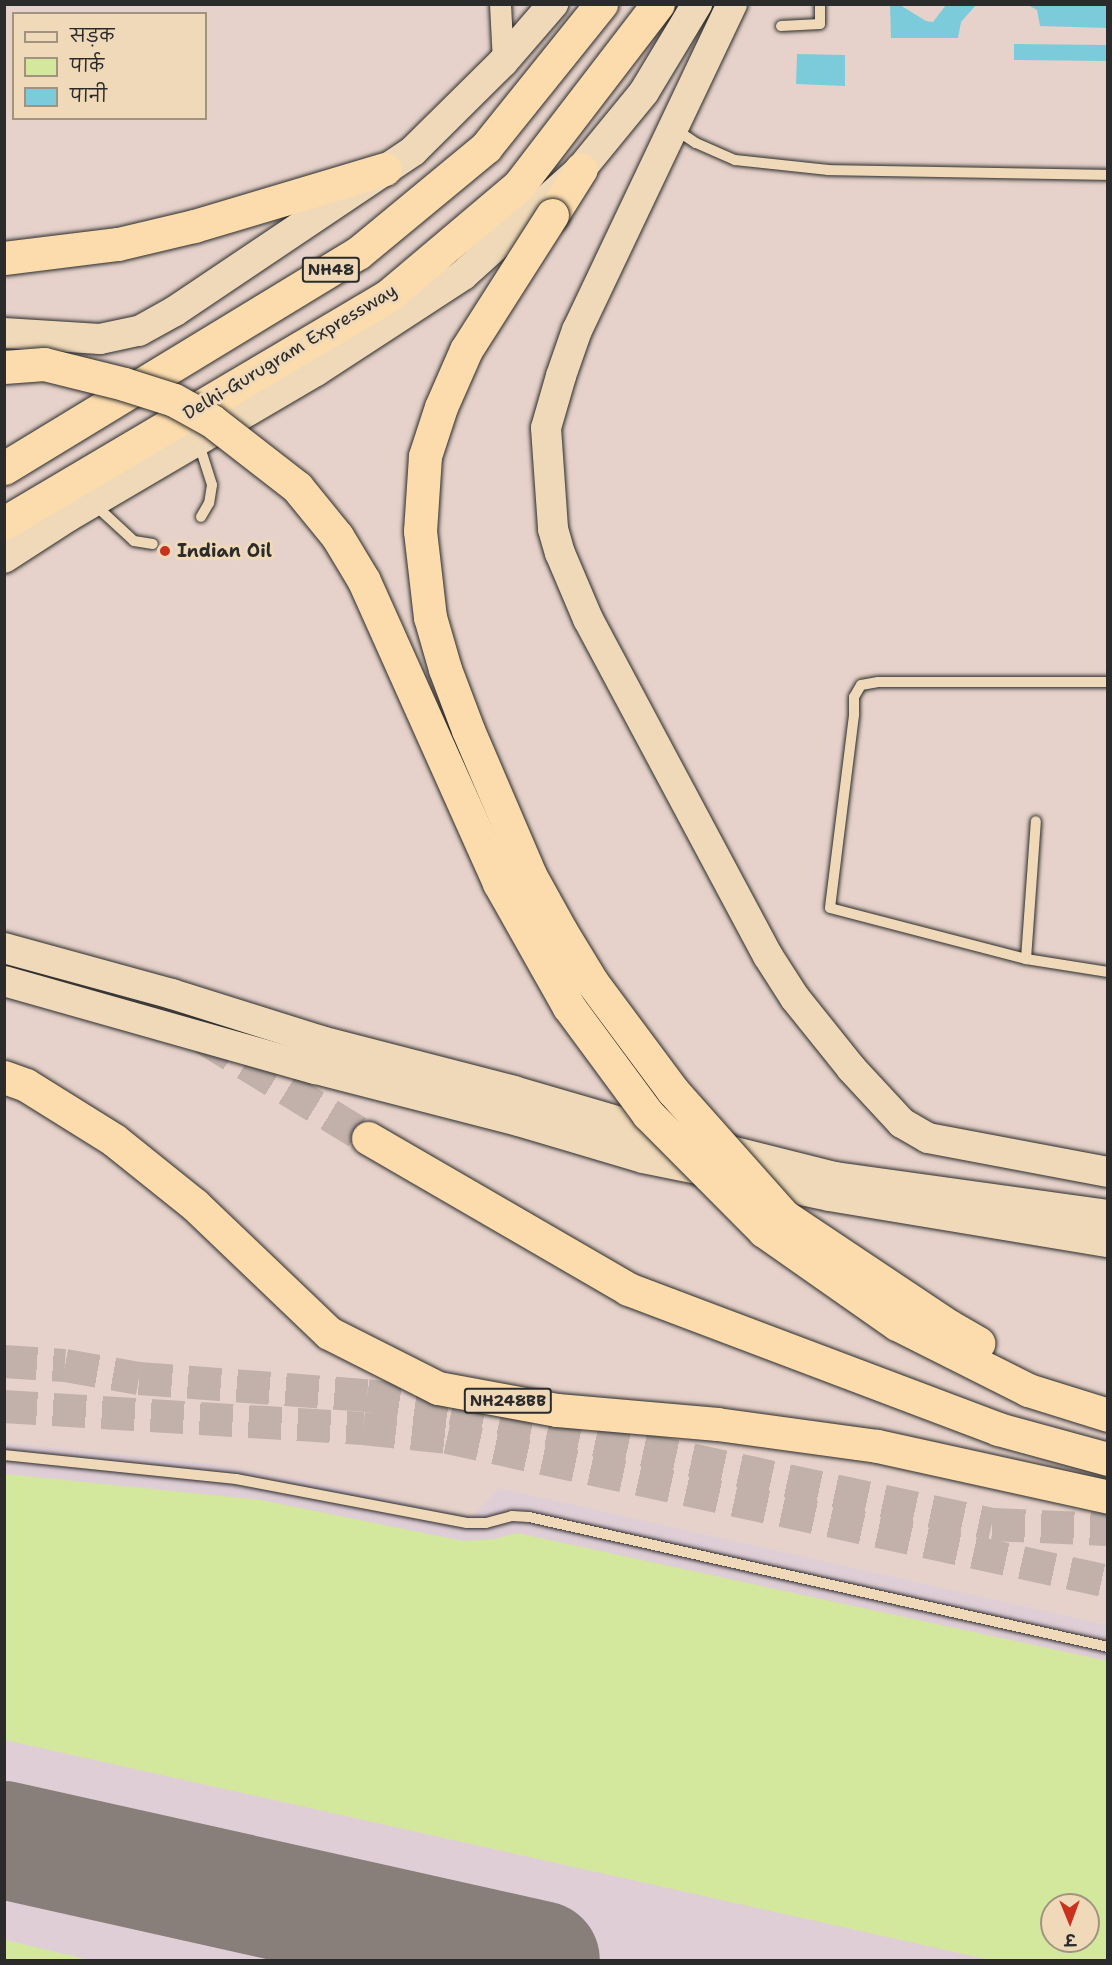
<!DOCTYPE html>
<html>
<head>
<meta charset="utf-8">
<style>
	body { margin:0 }
	#map { position:relative; width:1112px; height:1965px; overflow:hidden; background:#e6d2ca; font-family:"Shantell Sans","Playpen Sans Deva",sans-serif }
	div>[style] { position:absolute }
	.built>* { inset:0; background:#e0ced7 }
	.green>* { inset:0; background:#d3e89d }
	.water>* { inset:0; background:#7ccbda }
	.runway>* { height:118px; margin:-59px; padding:0 59px; transform-origin:59px; border-radius:59px; background:#887e7a }
	.trunk-tunnel>* { height:33px; margin-top:-16.5px; transform-origin:0; background:repeating-linear-gradient(90deg,#c1b1aa 0 33px,transparent 0 49px) }
	.roads { filter:drop-shadow(0 0 2px #2b2b2b) drop-shadow(0 0 2px #2b2b2b) }
	.service>* { height:10px; margin:-5px; padding:0 5px; transform-origin:5px; border-radius:5px; background:#efd9b8 }
	.minor>* { height:21px; margin:-10.5px; padding:0 10.5px; transform-origin:10.5px; border-radius:10.5px; background:#efd9b8 }
	.secondary>* { height:30px; margin:-15px; padding:0 15px; transform-origin:15px; border-radius:15px; background:#efd9b8 }
	.trunk>* { height:33px; margin:-16.5px; padding:0 16.5px; transform-origin:16.5px; border-radius:16.5px; background:#fcdcac }
	.motorway>* { height:33px; margin:-16.5px; padding:0 16.5px; transform-origin:16.5px; border-radius:16.5px; background:#fcdcac }
	.bridges { filter:drop-shadow(0 0 2px #2b2b2b) drop-shadow(0 0 2px #2b2b2b) }
	.motorway-bridge>* { height:33px; margin:-16.5px; padding:0 16.5px; transform-origin:16.5px; border-radius:16.5px; background:#fcdcac }
	.dots>* { width:16px; height:16px; translate:-50% -50%; box-sizing:border-box; border:3px solid #efd9b8; border-radius:50% }
	span { translate:-50% -50%; white-space:nowrap; text-align:center; line-height:1.15; -webkit-text-stroke:6px #efd9b8; paint-order:stroke }
	.shield-label span { padding:2px 4px; background:#efd9b8; border:2px solid; border-radius:4px; -webkit-text-stroke-width:0 }
	.shield-label { font-size:16px; color:#2b2b2b; font-weight:700 }
	.street-label { font-size:18px; color:#2b2b2b }
	.poi-label { font-size:18px; color:#2b2b2b; font-weight:700 }
	.left { translate:0 -50%; text-align:left }
	.frame { position:absolute; inset:0; border:6px solid #2b2b2b; pointer-events:none }
	.legend { position:absolute; left:12px; top:12px; width:195px; height:108px; box-sizing:border-box; background:#efd9b8; border:2px solid #a19380; margin:0; padding:8px 10px; list-style:none; font-size:18px; color:#2b2b2b }
	.legend li { display:flex; align-items:center; gap:12px; height:30px }
	.legend b { width:30px; border:2px solid #a19380 }
	.north { position:absolute; left:1040px; top:1893px; width:60px; height:60px; box-sizing:border-box; background:#efd9b8; border:2px solid #a19380; border-radius:50%; rotate:179deg; font-size:16px; font-weight:700; line-height:24px; text-align:center; color:#2b2b2b }
	.north::after { content:''; display:block; margin:auto; width:21px; height:27px; background:#c8321e; clip-path:polygon(50% 0,100% 100%,50% 72%,0 100%) }
</style>
</head>
<body>
<div id="map">
	<div class="built">
		<div style="clip-path:polygon(evenodd,4px 1443px,210px 1464px,321px 1484px,472px 1517px,499px 1488px,1107px 1625px,1107px 1960px,5px 1960px,4px 1443px,1052px 1905px,1088px 1905px,1088px 1941px,1052px 1941px,1052px 1905px)"></div>
	</div>
	<div class="green">
		<div style="clip-path:polygon(evenodd,5px 1474px,261px 1500px,463px 1541px,495px 1539px,517px 1533px,1107px 1661px,1107px 1960px,990px 1960px,5px 1740px,5px 1474px,1052px 1905px,1088px 1905px,1088px 1941px,1052px 1941px,1052px 1905px)"></div>
		<div style="clip-path:polygon(5px 1940px,90px 1960px,5px 1960px)"></div>
	</div>
	<div class="water">
		<div style="clip-path:polygon(890px 5px,900px 5px,926px 21px,933px 22px,946px 5px,976px 5px,961px 22px,958px 38px,891px 38px)"></div>
		<div style="clip-path:polygon(1028px 5px,1107px 5px,1107px 28px,1040px 26px,1037px 10px)"></div>
		<div style="clip-path:polygon(1014px 44px,1107px 45px,1107px 61px,1014px 60px)"></div>
		<div style="clip-path:polygon(797px 54px,845px 55px,845px 86px,796px 84px)"></div>
	</div>
	<div class="runway">
		<div style="left:4px;top:1840px;width:550px;rotate:12.6deg"></div>
	</div>
	<div class="trunk-tunnel">
		<div style="left:91px;top:980px;width:78px;rotate:24.3deg"></div>
		<div style="left:162px;top:1012px;width:241px;rotate:31.5deg"></div>
		<div style="left:4px;top:1361px;width:61px;rotate:3.8deg"></div>
		<div style="left:65px;top:1365px;width:75px;rotate:10deg"></div>
		<div style="left:139px;top:1378px;width:229px;rotate:4.3deg"></div>
		<div style="left:367px;top:1395px;width:86px;rotate:8.7deg"></div>
		<div style="left:452px;top:1408px;width:552px;rotate:12.12deg"></div>
		<div style="left:992px;top:1524px;width:116px;rotate:2.5deg"></div>
		<div style="left:4px;top:1406px;width:360px;rotate:3.5deg"></div>
		<div style="left:363px;top:1428px;width:84px;rotate:6.1deg"></div>
		<div style="left:447px;top:1437px;width:677px;rotate:12.29deg"></div>
	</div>
	<div class="roads">
		<div class="service">
			<div style="left:781px;top:26px;width:39px;rotate:-3deg"></div>
			<div style="left:820px;top:24px;width:20px;rotate:-90deg"></div>
			<div style="left:675px;top:129px;width:25px;rotate:34deg"></div>
			<div style="left:696px;top:143px;width:43px;rotate:23.6deg"></div>
			<div style="left:735px;top:160px;width:94px;rotate:6.1deg"></div>
			<div style="left:828px;top:170px;width:280px;rotate:1deg"></div>
			<div style="left:198px;top:441px;width:46px;rotate:72.3deg"></div>
			<div style="left:212px;top:485px;width:18px;rotate:99deg"></div>
			<div style="left:209px;top:503px;width:16px;rotate:120deg"></div>
			<div style="left:94px;top:504px;width:54px;rotate:42.8deg"></div>
			<div style="left:134px;top:541px;width:19px;rotate:9deg"></div>
			<div style="left:1108px;top:682px;width:230px;rotate:180deg"></div>
			<div style="left:878px;top:682px;width:17px;rotate:170deg"></div>
			<div style="left:861px;top:685px;width:14px;rotate:120deg"></div>
			<div style="left:854px;top:697px;width:18px;rotate:90deg"></div>
			<div style="left:854px;top:715px;width:194px;rotate:97.1deg"></div>
			<div style="left:830px;top:908px;width:203px;rotate:14.6deg"></div>
			<div style="left:1026px;top:959px;width:83px;rotate:9deg"></div>
			<div style="left:1026px;top:959px;width:138px;rotate:-85.9deg"></div>
			<div style="left:4px;top:1455px;width:233px;rotate:5.9deg"></div>
			<div style="left:236px;top:1479px;width:235px;rotate:10.8deg"></div>
			<div style="left:467px;top:1523px;width:19px"></div>
			<div style="left:486px;top:1523px;width:27px;rotate:-15deg"></div>
			<div style="left:512px;top:1516px;width:17px;rotate:3deg"></div>
			<div style="left:529px;top:1517px;width:593px;rotate:12.65deg"></div>
		</div>
		<div class="minor">
			<div style="left:500px;top:4px;width:58px;rotate:87deg"></div>
		</div>
		<div class="secondary">
			<div style="left:732px;top:4px;width:361px;rotate:115.4deg"></div>
			<div style="left:577px;top:330px;width:49px;rotate:109.2deg"></div>
			<div style="left:561px;top:376px;width:54px;rotate:106.1deg"></div>
			<div style="left:546px;top:428px;width:101px;rotate:86deg"></div>
			<div style="left:553px;top:529px;width:25px;rotate:74deg"></div>
			<div style="left:560px;top:553px;width:72px;rotate:67deg"></div>
			<div style="left:588px;top:619px;width:382px;rotate:61.9deg"></div>
			<div style="left:768px;top:956px;width:50px;rotate:57.3deg"></div>
			<div style="left:795px;top:998px;width:90px;rotate:51.3deg"></div>
			<div style="left:851px;top:1068px;width:75px;rotate:47.2deg"></div>
			<div style="left:902px;top:1123px;width:30px;rotate:30deg"></div>
			<div style="left:928px;top:1138px;width:183px;rotate:10.7deg"></div>
			<div style="left:4px;top:333px;width:96px;rotate:3.6deg"></div>
			<div style="left:100px;top:339px;width:40px;rotate:-12deg"></div>
			<div style="left:139px;top:331px;width:41px;rotate:-29.1deg"></div>
			<div style="left:175px;top:311px;width:287px;rotate:-33.9deg"></div>
			<div style="left:413px;top:151px;width:127px;rotate:-44.7deg"></div>
			<div style="left:503px;top:62px;width:77px;rotate:-49.2deg"></div>
			<div style="left:4px;top:558px;width:77px;rotate:-32.9deg"></div>
			<div style="left:69px;top:516px;width:286px;rotate:-30.4deg"></div>
			<div style="left:316px;top:371px;width:176px;rotate:-33.1deg"></div>
			<div style="left:463px;top:275px;width:159px;rotate:-41.9deg"></div>
			<div style="left:581px;top:169px;width:99px;rotate:-50.7deg"></div>
			<div style="left:644px;top:92px;width:103px;rotate:-58.9deg"></div>
			<div style="left:4px;top:948px;width:174px;rotate:15.3deg"></div>
			<div style="left:172px;top:994px;width:156px;rotate:17.5deg"></div>
			<div style="left:321px;top:1041px;width:199px;rotate:14.5deg"></div>
			<div style="left:514px;top:1091px;width:139px;rotate:16.3deg"></div>
			<div style="left:647px;top:1130px;width:193px;rotate:14.1deg"></div>
			<div style="left:834px;top:1177px;width:277px;rotate:7.9deg"></div>
			<div style="left:4px;top:981px;width:324px;rotate:15.8deg"></div>
			<div style="left:316px;top:1069px;width:209px;rotate:14.4deg"></div>
			<div style="left:518px;top:1121px;width:130px;rotate:16.5deg"></div>
			<div style="left:643px;top:1158px;width:190px;rotate:11.5deg"></div>
			<div style="left:829px;top:1196px;width:283px;rotate:9.4deg"></div>
		</div>
		<div class="trunk">
			<div style="left:4px;top:258px;width:115px;rotate:-7deg"></div>
			<div style="left:118px;top:244px;width:78px;rotate:-13.3deg"></div>
			<div style="left:194px;top:226px;width:199px;rotate:-16.6deg"></div>
			<div style="left:4px;top:1077px;width:23px;rotate:20deg"></div>
			<div style="left:26px;top:1085px;width:104px;rotate:32deg"></div>
			<div style="left:114px;top:1140px;width:104px;rotate:38.7deg"></div>
			<div style="left:195px;top:1205px;width:185px;rotate:43.7deg"></div>
			<div style="left:329px;top:1333px;width:122px;rotate:26.8deg"></div>
			<div style="left:438px;top:1388px;width:121px;rotate:10.5deg"></div>
			<div style="left:557px;top:1410px;width:161px;rotate:5deg"></div>
			<div style="left:717px;top:1424px;width:162px;rotate:7.8deg"></div>
			<div style="left:877px;top:1446px;width:237px;rotate:12.4deg"></div>
			<div style="left:368px;top:1138px;width:301px;rotate:30.1deg"></div>
			<div style="left:628px;top:1289px;width:396px;rotate:20.7deg"></div>
			<div style="left:998px;top:1429px;width:114px;rotate:15.3deg"></div>
		</div>
		<div class="motorway">
			<div style="left:552px;top:215px;width:54px;rotate:-57.8deg"></div>
			<div style="left:4px;top:468px;width:414px;rotate:-31.3deg"></div>
			<div style="left:358px;top:253px;width:166px;rotate:-39.6deg"></div>
			<div style="left:486px;top:147px;width:184px;rotate:-51.2deg"></div>
			<div style="left:4px;top:523px;width:447px;rotate:-30.6deg"></div>
			<div style="left:389px;top:295px;width:170px;rotate:-40.2deg"></div>
			<div style="left:519px;top:185px;width:228px;rotate:-52.5deg"></div>
		</div>
	</div>
	<div class="bridges">
		<div class="motorway-bridge">
			<div style="left:552px;top:215px;width:160px;rotate:122.5deg"></div>
			<div style="left:466px;top:350px;width:62px;rotate:113.7deg"></div>
			<div style="left:441px;top:407px;width:52px;rotate:108.1deg"></div>
			<div style="left:425px;top:456px;width:75px;rotate:93.8deg"></div>
			<div style="left:420px;top:531px;width:87px;rotate:83.4deg"></div>
			<div style="left:430px;top:617px;width:54px;rotate:73.9deg"></div>
			<div style="left:445px;top:669px;width:65px;rotate:69.3deg"></div>
			<div style="left:468px;top:730px;width:158px;rotate:66.8deg"></div>
			<div style="left:530px;top:875px;width:64px;rotate:61deg"></div>
			<div style="left:561px;top:931px;width:60px;rotate:58.7deg"></div>
			<div style="left:592px;top:982px;width:136px;rotate:53.4deg"></div>
			<div style="left:673px;top:1091px;width:167px;rotate:48.4deg"></div>
			<div style="left:784px;top:1216px;width:198px;rotate:33.7deg"></div>
			<div style="left:949px;top:1326px;width:34px;rotate:30deg"></div>
			<div style="left:4px;top:367px;width:40px;rotate:-4.3deg"></div>
			<div style="left:44px;top:364px;width:82px;rotate:14deg"></div>
			<div style="left:124px;top:384px;width:52px;rotate:17.7deg"></div>
			<div style="left:174px;top:400px;width:43px;rotate:28.9deg"></div>
			<div style="left:212px;top:421px;width:108px;rotate:37.8deg"></div>
			<div style="left:297px;top:487px;width:63px;rotate:50.8deg"></div>
			<div style="left:337px;top:536px;width:52px;rotate:59deg"></div>
			<div style="left:364px;top:581px;width:331px;rotate:65.9deg"></div>
			<div style="left:499px;top:883px;width:142px;rotate:60.6deg"></div>
			<div style="left:569px;top:1007px;width:133px;rotate:53.6deg"></div>
			<div style="left:648px;top:1114px;width:165px;rotate:45.2deg"></div>
			<div style="left:764px;top:1231px;width:162px;rotate:35deg"></div>
			<div style="left:897px;top:1324px;width:147px;rotate:26.7deg"></div>
			<div style="left:1028px;top:1390px;width:84px;rotate:17.4deg"></div>
		</div>
	</div>
	<div class="dots">
		<div style="left:165px;top:551px;background:#c8321e"></div>
	</div>
	<div class="shield-label">
		<span style="left:331px;top:270px">NH48</span>
		<span style="left:508px;top:1401px">NH248BB</span>
	</div>
	<div class="street-label">
		<span style="left:290px;top:352px;rotate:-31deg">Delhi-Gurugram Expressway</span>
	</div>
	<div class="poi-label">
		<span class="left" style="left:177px;top:551px">Indian Oil</span>
	</div>
	<div class="frame"></div>
	<ul class="legend">
	<li><b style="height:8px;background:#efd9b8"></b>सड़क</li>
	<li><b style="height:16px;background:#d3e89d"></b>पार्क</li>
	<li><b style="height:16px;background:#7ccbda"></b>पानी</li>
	</ul>
	<div class="north">उ</div>
</div>
</body>
</html>
